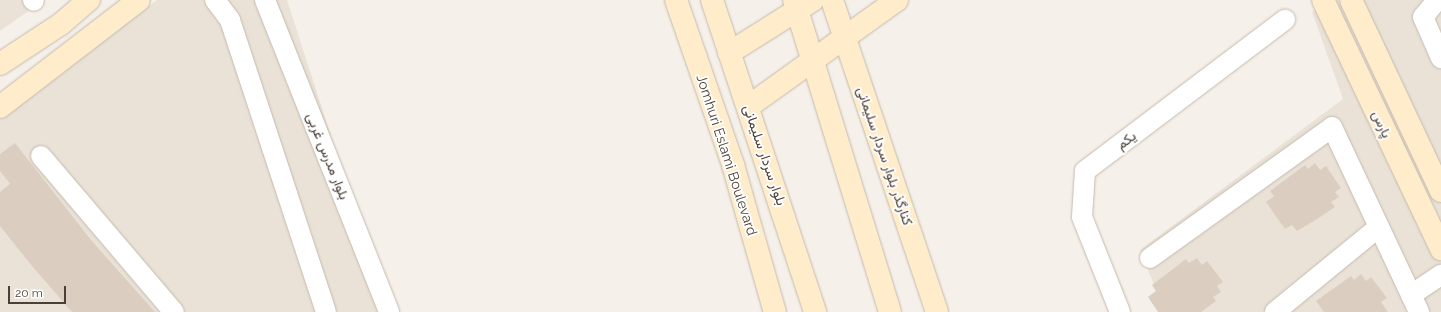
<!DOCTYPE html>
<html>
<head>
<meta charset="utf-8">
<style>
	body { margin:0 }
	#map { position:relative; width:1441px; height:312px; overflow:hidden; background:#f5f0e9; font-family:Raleway,Vazirmatn,sans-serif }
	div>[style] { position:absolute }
	.residential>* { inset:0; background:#eae2d7 }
	.building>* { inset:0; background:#dbcec1 }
	.roads { filter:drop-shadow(0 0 1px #c5baae) drop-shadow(0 0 1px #c5baae) }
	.street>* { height:20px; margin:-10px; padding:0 10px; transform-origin:10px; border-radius:10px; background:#fff }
	.secondary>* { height:22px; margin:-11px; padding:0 11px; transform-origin:11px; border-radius:11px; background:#ffecca }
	span { translate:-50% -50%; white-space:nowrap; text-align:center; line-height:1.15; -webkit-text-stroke:3.5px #fff; paint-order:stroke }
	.street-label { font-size:14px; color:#4a4037 }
	.scale { position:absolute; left:8px; top:286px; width:58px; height:18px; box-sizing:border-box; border:2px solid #4a4037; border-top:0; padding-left:5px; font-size:12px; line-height:14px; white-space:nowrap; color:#4a4037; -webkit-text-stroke:3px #fff; paint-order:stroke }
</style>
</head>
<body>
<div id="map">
	<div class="residential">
		<div style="clip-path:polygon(0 0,44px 0,0 31px)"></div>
		<div style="clip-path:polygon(157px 0,287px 0,388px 312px,0 312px,0 119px)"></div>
		<div style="clip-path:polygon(1328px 0,1441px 0,1441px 312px,1165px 312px,1140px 250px,1343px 99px,1312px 12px)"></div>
	</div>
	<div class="building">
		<div style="clip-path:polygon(15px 143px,91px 240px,155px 312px,72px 312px,32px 266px,0 226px,0 192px,10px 184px,0 171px,0 154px)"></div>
		<div style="clip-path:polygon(1315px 163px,1320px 170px,1326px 166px,1341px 188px,1335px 192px,1339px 197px,1331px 202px,1335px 207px,1317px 219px,1297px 231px,1292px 225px,1285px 229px,1266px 202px,1274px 196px,1270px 191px,1305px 165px,1308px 169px)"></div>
		<div style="clip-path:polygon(1197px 258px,1202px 265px,1207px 261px,1223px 282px,1217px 286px,1221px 292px,1213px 297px,1216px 301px,1201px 312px,1158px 312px,1148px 297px,1156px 291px,1152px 285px,1186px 259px,1189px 263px)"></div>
		<div style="clip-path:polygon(1361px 274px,1366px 281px,1371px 277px,1387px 298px,1381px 302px,1388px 312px,1324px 312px,1316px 301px,1351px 276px,1354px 280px)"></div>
	</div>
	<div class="roads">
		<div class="street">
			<div style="left:33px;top:0;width:1px;rotate:45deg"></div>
			<div style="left:215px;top:0;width:25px;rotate:53deg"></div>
			<div style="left:230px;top:20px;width:307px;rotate:71.8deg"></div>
			<div style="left:265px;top:0;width:336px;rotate:68.3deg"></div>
			<div style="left:1437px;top:0;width:22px;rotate:129deg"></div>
			<div style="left:1423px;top:17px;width:45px;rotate:66.3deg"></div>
			<div style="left:41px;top:156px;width:205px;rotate:49.6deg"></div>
			<div style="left:1150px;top:258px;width:224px;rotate:-35.7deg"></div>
			<div style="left:1332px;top:127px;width:186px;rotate:64.8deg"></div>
			<div style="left:1120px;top:312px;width:102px;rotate:-111.8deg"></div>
			<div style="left:1082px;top:217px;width:46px;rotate:-86.3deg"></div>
			<div style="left:1085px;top:171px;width:251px;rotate:-37.1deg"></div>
			<div style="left:1275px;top:312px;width:134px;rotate:-39.3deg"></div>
			<div style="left:1419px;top:312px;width:19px;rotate:-115deg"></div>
			<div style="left:1411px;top:295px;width:36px;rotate:-34deg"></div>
		</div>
		<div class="secondary">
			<div style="left:676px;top:0;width:175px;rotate:70.9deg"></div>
			<div style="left:733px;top:165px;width:153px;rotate:74.1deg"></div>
			<div style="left:712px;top:0;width:329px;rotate:71.7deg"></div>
			<div style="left:794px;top:0;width:326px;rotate:72.9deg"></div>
			<div style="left:832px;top:0;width:329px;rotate:71.4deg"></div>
			<div style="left:1323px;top:0;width:276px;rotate:64.6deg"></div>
			<div style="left:1351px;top:0;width:211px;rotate:64.8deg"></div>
			<div style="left:729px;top:53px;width:99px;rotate:-32.2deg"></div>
			<div style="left:0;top:64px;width:73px;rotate:-33.3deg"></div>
			<div style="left:61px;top:24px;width:37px;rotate:-41deg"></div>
			<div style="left:749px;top:106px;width:182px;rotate:-35.6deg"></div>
			<div style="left:0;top:107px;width:175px;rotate:-37.6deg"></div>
		</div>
	</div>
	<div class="street-label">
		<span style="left:1382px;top:124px;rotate:65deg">پارس</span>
		<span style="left:1126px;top:140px;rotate:-37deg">یکم</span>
		<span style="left:727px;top:155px;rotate:72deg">Jomhuri Eslami Boulevard</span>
		<span style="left:765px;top:155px;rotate:71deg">بلوار سردار سلیمانی</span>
		<span style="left:328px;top:156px;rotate:68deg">بلوار مدرس غربی</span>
		<span style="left:885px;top:156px;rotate:71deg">کنارگذر بلوار سردار سلیمانی</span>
	</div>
	<div class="scale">20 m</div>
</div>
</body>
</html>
